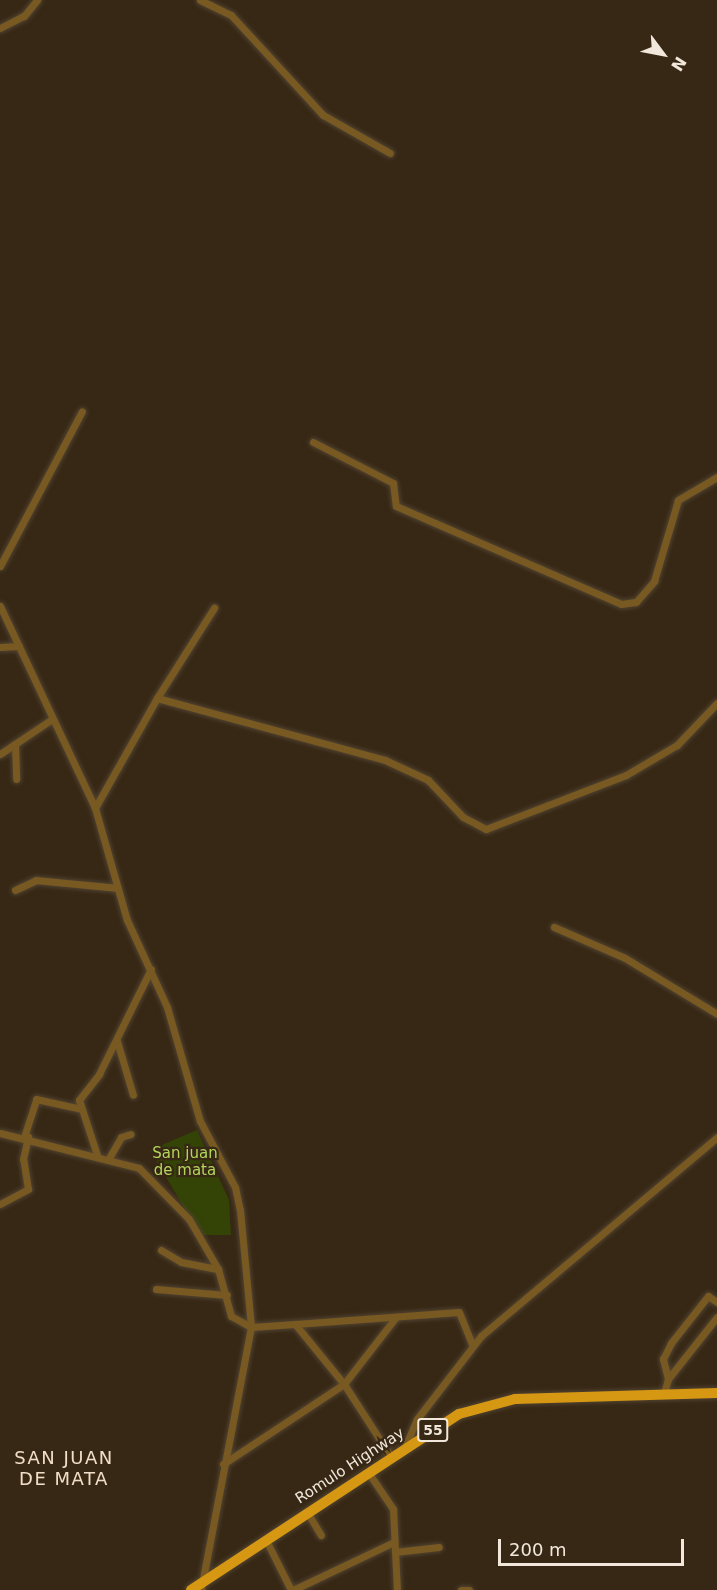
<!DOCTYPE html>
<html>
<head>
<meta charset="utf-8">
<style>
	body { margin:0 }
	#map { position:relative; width:717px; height:1590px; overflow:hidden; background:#372815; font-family:"DejaVu Sans",sans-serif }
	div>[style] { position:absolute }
	.green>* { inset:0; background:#344306 }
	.roads { filter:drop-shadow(0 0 2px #514331) drop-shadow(0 0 2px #514331) }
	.minor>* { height:7px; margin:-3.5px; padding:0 3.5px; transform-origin:3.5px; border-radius:3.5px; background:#785921 }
	.highway>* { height:10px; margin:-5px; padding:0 5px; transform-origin:5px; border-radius:5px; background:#d69812 }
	span { translate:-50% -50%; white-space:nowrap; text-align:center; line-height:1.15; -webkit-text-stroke:4.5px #372815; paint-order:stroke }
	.shield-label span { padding:2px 4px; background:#372815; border:2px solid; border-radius:4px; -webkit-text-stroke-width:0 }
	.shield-label { font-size:14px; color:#f1e7db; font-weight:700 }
	.park-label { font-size:15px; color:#b3d55b }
	.street-label { font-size:15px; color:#f1e7db }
	.quarter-label { font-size:18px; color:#f2dec7; letter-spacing:1.5px }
	.north { position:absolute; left:633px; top:24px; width:60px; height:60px; -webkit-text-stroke:4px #372815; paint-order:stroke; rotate:122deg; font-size:16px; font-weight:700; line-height:24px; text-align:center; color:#f1e7db }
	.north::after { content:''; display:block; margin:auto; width:21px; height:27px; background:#f1e7db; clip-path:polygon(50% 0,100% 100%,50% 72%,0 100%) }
	.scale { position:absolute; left:498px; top:1539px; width:186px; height:27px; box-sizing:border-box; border:3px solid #f1e7db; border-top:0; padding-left:8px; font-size:18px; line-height:21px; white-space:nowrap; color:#f1e7db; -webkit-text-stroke:4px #372815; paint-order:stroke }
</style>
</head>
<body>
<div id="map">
	<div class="green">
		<div style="clip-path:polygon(197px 1130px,229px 1200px,231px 1235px,200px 1235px,150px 1150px)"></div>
	</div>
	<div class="roads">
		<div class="minor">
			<div style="left:200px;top:0;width:34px;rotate:26deg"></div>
			<div style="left:231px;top:15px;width:136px;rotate:47.4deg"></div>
			<div style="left:323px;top:115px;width:77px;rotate:29.6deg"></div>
			<div style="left:0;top:28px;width:27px;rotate:-27deg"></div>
			<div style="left:24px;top:16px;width:21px;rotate:-51deg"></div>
			<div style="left:313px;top:442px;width:90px;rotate:27.1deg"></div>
			<div style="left:393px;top:483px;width:23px;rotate:83deg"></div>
			<div style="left:396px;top:506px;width:245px;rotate:23.5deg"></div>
			<div style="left:621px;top:604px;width:15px;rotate:-8deg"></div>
			<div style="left:636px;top:602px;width:28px;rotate:-49deg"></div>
			<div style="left:654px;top:581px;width:84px;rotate:-73.5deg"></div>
			<div style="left:678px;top:500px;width:45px;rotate:-30.5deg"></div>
			<div style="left:0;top:566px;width:175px;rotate:-62.1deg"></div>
			<div style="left:0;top:606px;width:223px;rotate:64.8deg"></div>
			<div style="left:95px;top:808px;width:116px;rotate:74.1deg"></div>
			<div style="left:127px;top:920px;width:96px;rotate:65.3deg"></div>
			<div style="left:167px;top:1007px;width:119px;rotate:73.9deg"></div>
			<div style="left:200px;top:1121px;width:75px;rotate:62.1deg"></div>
			<div style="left:235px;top:1187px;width:24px;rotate:78deg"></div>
			<div style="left:240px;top:1210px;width:118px;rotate:84.6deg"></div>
			<div style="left:251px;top:1327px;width:268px;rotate:100.8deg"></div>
			<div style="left:0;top:647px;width:19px;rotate:-3deg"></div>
			<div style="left:157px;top:698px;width:107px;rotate:-57.7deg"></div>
			<div style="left:15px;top:744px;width:35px;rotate:88deg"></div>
			<div style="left:0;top:754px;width:63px;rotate:-33.9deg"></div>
			<div style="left:95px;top:808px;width:126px;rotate:-60.6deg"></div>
			<div style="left:157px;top:698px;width:236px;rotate:15.2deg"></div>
			<div style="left:385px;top:760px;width:47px;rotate:24.9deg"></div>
			<div style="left:428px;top:780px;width:51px;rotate:46.6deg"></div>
			<div style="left:463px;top:817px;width:26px;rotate:28deg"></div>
			<div style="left:486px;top:829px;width:150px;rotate:-21.1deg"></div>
			<div style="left:626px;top:775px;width:59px;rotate:-30.5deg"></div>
			<div style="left:677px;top:745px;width:58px;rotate:-46.4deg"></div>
			<div style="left:15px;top:890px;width:23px;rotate:-25deg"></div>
			<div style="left:36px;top:880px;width:82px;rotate:5.6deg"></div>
			<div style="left:554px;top:927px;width:77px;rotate:23.6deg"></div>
			<div style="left:625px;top:958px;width:108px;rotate:31.3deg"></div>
			<div style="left:117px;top:1041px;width:56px;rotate:73.5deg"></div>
			<div style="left:0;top:1133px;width:143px;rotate:14.1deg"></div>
			<div style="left:139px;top:1168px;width:71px;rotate:45.6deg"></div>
			<div style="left:189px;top:1219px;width:58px;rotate:59.9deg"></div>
			<div style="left:218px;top:1269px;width:49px;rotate:74.5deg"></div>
			<div style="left:231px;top:1316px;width:23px;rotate:29deg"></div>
			<div style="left:251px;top:1327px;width:44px;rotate:-3.9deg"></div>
			<div style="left:295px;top:1324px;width:77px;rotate:50.8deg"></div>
			<div style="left:344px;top:1384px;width:87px;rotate:57.2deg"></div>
			<div style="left:24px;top:1137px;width:40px;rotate:-72deg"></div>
			<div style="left:36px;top:1099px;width:46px;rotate:12.5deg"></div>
			<div style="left:97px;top:1155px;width:58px;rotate:-108.1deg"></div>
			<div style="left:79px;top:1100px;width:33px;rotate:-52deg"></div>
			<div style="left:99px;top:1074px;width:117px;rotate:-63.7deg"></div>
			<div style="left:109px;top:1158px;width:24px;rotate:-60deg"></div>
			<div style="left:121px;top:1137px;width:10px;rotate:-17deg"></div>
			<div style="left:0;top:1204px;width:32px;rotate:-28deg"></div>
			<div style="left:28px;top:1189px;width:30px;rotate:-99deg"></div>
			<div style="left:23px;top:1159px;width:23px;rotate:-77deg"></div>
			<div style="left:161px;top:1250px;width:23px;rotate:31deg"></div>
			<div style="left:181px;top:1262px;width:38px;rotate:11deg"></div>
			<div style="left:156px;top:1289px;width:71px;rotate:4.8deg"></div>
			<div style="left:295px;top:1324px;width:164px;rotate:-4.2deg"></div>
			<div style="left:459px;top:1312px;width:35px;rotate:68deg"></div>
			<div style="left:668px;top:1379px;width:79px;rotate:-51.7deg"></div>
			<div style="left:664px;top:1393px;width:15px;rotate:-74deg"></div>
			<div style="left:668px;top:1379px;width:21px;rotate:-104deg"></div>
			<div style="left:663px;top:1359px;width:18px;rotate:-63deg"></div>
			<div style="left:671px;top:1343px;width:60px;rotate:-51.8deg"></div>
			<div style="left:708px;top:1296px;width:11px;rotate:34deg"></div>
			<div style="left:405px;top:1447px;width:30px;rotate:-67deg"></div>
			<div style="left:417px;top:1419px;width:105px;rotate:-52.4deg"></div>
			<div style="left:481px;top:1336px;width:309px;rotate:-40.1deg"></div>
			<div style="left:223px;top:1464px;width:145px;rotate:-33.5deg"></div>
			<div style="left:344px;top:1384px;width:85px;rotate:-52.2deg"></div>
			<div style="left:368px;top:1472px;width:45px;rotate:56deg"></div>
			<div style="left:393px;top:1509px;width:81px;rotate:87.2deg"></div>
			<div style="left:307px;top:1512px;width:27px;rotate:59deg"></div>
			<div style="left:266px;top:1540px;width:56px;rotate:63.4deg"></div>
			<div style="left:395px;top:1552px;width:44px;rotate:-6.5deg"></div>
			<div style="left:293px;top:1590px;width:112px;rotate:-25.4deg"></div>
			<div style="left:461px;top:1590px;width:8px"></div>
		</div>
		<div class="highway">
			<div style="left:191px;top:1590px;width:321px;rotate:-33.3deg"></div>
			<div style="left:459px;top:1414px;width:58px;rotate:-15deg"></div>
			<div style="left:515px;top:1399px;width:202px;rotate:-1.7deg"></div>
		</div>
	</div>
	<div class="shield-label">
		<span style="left:433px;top:1430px">55</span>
	</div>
	<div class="park-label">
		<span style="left:185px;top:1162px">San juan<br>de mata</span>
	</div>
	<div class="street-label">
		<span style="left:350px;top:1466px;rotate:-33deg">Romulo Highway</span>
	</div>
	<div class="quarter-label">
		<span style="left:64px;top:1469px">SAN JUAN<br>DE MATA</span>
	</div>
	<div class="north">N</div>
	<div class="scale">200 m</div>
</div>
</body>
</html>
